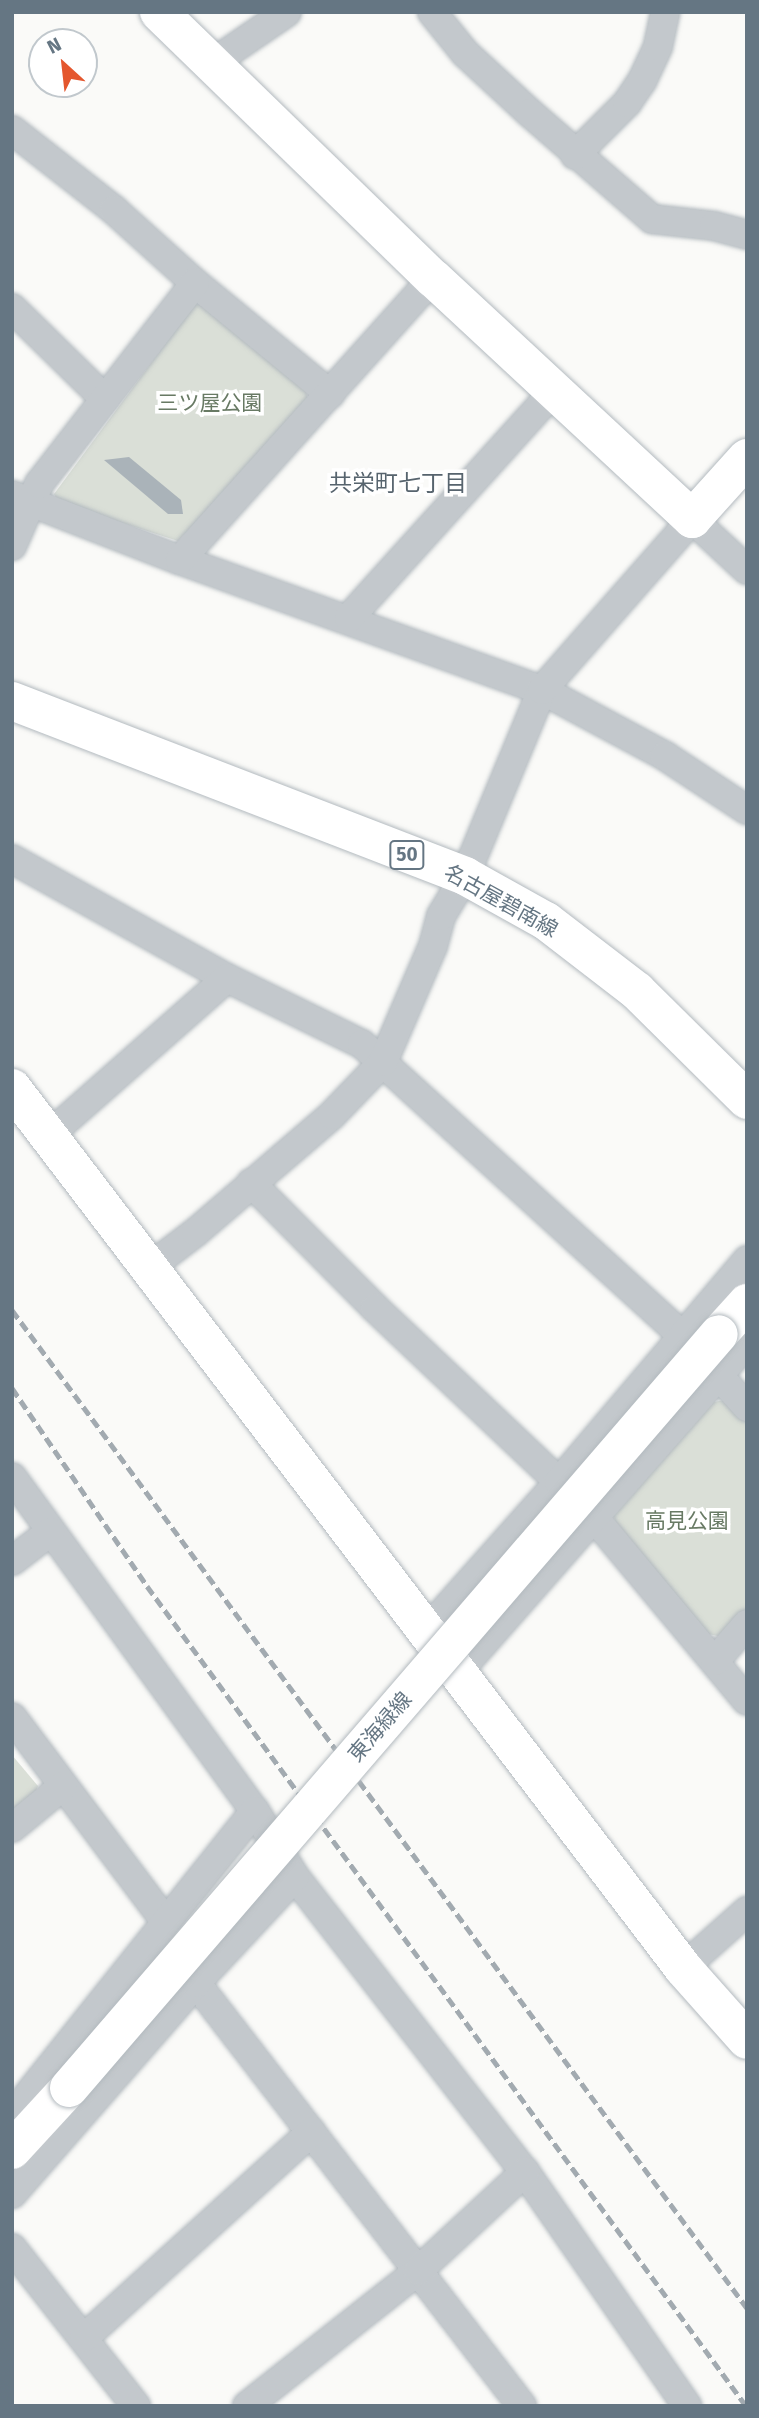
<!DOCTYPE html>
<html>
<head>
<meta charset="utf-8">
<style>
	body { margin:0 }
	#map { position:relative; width:759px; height:2418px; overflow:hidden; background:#fafaf8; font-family:"Fira Sans","Noto Sans JP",sans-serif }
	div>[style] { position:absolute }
	.green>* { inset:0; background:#dadfd7 }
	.building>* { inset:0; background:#aab3b9 }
	.roads { filter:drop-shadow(0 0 2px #b3babf) drop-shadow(0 0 2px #b3babf) }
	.street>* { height:28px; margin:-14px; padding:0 14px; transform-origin:14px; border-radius:14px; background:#c3c8cc }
	.secondary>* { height:38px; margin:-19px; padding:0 19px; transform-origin:19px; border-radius:19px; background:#fff }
	.primary>* { height:38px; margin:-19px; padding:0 19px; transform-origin:19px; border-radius:19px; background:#fff }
	.rail>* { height:5px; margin-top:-2.5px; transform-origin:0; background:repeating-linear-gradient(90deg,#a2aab0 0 10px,transparent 0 15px) }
	.bridges { filter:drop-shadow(0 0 2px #b3babf) drop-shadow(0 0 2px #b3babf) }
	.secondary-bridge>* { height:38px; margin:-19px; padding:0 19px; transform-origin:19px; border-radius:19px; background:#fff }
	span { translate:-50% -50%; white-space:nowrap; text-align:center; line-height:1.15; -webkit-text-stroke:7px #fff; paint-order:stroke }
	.shield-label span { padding:2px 5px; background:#fff; border:2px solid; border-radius:5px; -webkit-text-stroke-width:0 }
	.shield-label { font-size:19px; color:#657683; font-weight:700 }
	.park-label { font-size:21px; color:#687a64 }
	.street-label { font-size:21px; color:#657683 }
	.neighbourhood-label { font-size:23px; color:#57646e }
	.frame { position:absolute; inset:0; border:14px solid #657683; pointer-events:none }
	.north { position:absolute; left:28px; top:28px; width:70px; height:70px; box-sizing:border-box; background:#fff; border:2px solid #c1c8cd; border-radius:50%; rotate:333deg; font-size:19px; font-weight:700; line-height:28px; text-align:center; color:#657683 }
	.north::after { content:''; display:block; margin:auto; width:24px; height:32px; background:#e4572e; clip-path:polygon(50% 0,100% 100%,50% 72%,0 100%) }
</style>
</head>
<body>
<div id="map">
	<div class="green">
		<div style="clip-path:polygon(206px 303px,306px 389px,308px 403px,178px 541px,58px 502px,54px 494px,194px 305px)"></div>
		<div style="clip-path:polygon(729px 1399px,747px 1422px,747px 1609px,723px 1637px,708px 1634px,616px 1528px,614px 1516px,714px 1402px)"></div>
		<div style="clip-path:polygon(12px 1755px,38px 1786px,33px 1799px,12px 1814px)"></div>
	</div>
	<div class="building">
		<div style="clip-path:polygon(129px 457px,181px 500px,183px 514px,168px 514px,104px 460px)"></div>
	</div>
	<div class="roads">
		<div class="street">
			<div style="left:432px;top:12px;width:53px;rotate:51.2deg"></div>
			<div style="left:465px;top:53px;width:88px;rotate:42.7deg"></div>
			<div style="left:530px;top:113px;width:162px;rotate:41deg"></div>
			<div style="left:652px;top:219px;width:62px;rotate:6.4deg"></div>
			<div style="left:714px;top:226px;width:34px;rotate:15deg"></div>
			<div style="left:214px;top:62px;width:88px;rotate:-34.4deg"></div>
			<div style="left:12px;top:130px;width:130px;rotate:38.1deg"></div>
			<div style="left:114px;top:210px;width:109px;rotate:42deg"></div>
			<div style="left:195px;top:283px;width:175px;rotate:39.4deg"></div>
			<div style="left:575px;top:155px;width:74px;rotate:-45deg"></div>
			<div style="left:627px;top:103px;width:27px;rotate:-56deg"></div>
			<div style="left:642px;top:81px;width:38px;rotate:-65deg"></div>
			<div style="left:658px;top:46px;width:35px;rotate:-78deg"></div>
			<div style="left:12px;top:308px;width:130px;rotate:44.4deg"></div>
			<div style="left:12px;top:495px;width:180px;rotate:21.2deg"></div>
			<div style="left:180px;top:560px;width:385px;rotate:19.8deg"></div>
			<div style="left:542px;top:690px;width:140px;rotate:28.2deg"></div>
			<div style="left:665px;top:756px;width:98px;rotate:33.4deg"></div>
			<div style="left:12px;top:546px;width:68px;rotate:-66.5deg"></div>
			<div style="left:39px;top:484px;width:254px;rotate:-52.2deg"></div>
			<div style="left:180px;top:560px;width:379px;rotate:-48.1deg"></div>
			<div style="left:349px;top:618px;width:304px;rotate:-47.9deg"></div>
			<div style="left:12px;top:859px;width:246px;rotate:29deg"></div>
			<div style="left:227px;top:978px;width:150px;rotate:26.1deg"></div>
			<div style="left:362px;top:1044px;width:431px;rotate:42.3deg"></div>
			<div style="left:49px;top:1135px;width:237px;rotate:-41.4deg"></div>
			<div style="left:251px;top:1183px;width:176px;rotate:45.2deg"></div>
			<div style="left:375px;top:1308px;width:253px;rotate:43.4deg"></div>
			<div style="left:559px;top:1482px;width:62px;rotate:46.3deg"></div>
			<div style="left:602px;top:1527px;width:226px;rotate:50.2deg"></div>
			<div style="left:150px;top:1267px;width:58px;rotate:-37.3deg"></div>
			<div style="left:196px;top:1232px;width:179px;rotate:-40.7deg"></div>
			<div style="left:332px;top:1115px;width:74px;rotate:-46.1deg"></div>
			<div style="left:383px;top:1062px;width:126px;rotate:-66.7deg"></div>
			<div style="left:433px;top:946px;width:31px;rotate:-75deg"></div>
			<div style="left:441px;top:916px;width:47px;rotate:-59deg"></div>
			<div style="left:465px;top:876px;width:201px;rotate:-67.5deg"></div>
			<div style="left:542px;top:690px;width:227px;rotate:-48.7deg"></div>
			<div style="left:692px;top:519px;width:75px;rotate:42.8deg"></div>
			<div style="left:719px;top:1376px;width:42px;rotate:47.9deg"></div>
			<div style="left:12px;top:1477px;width:413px;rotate:54deg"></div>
			<div style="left:255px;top:1811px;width:77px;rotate:58.8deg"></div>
			<div style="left:295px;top:1877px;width:374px;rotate:52.1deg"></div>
			<div style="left:525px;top:2172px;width:285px;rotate:55.3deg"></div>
			<div style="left:12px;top:1561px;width:48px;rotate:-37.3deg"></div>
			<div style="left:427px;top:1630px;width:198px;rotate:-48.3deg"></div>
			<div style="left:559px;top:1482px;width:291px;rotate:-49.7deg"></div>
			<div style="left:715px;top:1661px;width:49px;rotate:-49.1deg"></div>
			<div style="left:458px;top:1672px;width:438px;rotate:-48.7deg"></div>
			<div style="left:12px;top:1717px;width:256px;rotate:53.1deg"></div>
			<div style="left:12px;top:1828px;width:66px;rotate:-39.5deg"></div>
			<div style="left:683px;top:1968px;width:86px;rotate:-41.7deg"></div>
			<div style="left:196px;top:1983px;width:534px;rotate:52.38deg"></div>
			<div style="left:12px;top:2115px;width:389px;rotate:-51.4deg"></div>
			<div style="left:12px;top:2194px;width:280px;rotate:-48.9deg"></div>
			<div style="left:196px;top:1983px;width:145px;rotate:-47deg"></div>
			<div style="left:12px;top:2248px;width:201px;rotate:51.9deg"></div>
			<div style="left:84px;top:2338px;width:307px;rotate:-42.2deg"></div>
			<div style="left:247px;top:2406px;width:218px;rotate:-38.3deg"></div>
			<div style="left:418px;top:2271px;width:146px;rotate:-42.8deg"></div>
		</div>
		<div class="secondary">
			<div style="left:159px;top:12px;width:382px;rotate:44.2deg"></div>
			<div style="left:433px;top:278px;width:354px;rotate:42.9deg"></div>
			<div style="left:692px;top:519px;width:82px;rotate:-48deg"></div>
			<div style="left:12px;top:1088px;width:1107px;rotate:52.67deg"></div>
			<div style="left:683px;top:1968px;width:96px;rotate:48.4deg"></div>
			<div style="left:719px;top:1334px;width:42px;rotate:-47.9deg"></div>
			<div style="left:12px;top:2150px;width:84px;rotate:-47.4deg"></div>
		</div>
		<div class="primary">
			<div style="left:12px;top:701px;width:486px;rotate:21.1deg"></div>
			<div style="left:465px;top:876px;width:93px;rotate:29.1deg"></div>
			<div style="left:546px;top:921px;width:115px;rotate:37.6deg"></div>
			<div style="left:637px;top:991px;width:155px;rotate:44.7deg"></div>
		</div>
	</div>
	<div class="rail">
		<div style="left:12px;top:1310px;width:1239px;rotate:53.63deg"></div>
		<div style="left:12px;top:1388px;width:240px;rotate:55.7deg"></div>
		<div style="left:147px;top:1586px;width:1015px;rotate:53.85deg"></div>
	</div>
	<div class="bridges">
		<div class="secondary-bridge">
			<div style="left:69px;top:2088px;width:995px;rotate:-49.24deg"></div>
		</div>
	</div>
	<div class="shield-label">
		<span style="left:407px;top:855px">50</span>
	</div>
	<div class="park-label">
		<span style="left:210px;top:403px">三ツ屋公園</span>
		<span style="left:687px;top:1521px">高見公園</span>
	</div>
	<div class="street-label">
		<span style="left:501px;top:901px;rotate:29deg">名古屋碧南線</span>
		<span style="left:380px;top:1727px;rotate:-49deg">東海緑線</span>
	</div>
	<div class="neighbourhood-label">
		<span style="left:398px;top:483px">共栄町七丁目</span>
	</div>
	<div class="frame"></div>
	<div class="north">N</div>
</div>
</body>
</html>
